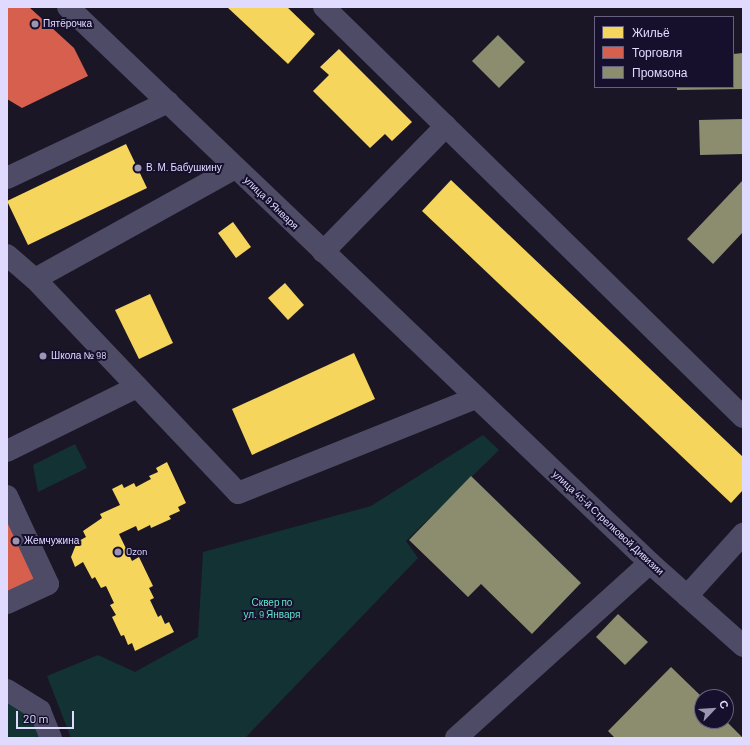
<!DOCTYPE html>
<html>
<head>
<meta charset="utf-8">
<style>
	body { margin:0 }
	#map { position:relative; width:750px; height:745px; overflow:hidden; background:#1a1626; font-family:Barlow,sans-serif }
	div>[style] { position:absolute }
	.green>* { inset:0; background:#133234 }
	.homes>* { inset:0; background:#f6d55c }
	.shops>* { inset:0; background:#d6604d }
	.industry>* { inset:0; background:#8c8c6e }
	.minor>* { height:22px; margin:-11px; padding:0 11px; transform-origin:11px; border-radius:11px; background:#4e4b67 }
	.dots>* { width:11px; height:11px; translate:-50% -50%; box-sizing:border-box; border:2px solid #16102c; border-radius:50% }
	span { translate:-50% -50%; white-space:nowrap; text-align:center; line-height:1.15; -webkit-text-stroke:4px #16102c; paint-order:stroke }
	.poi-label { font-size:10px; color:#e0daff }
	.left { translate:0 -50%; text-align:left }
	.street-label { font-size:10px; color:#e0daff }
	.park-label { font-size:10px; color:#5fe6cb }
	.frame { position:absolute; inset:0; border:8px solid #e0daff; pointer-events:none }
	.legend { position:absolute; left:594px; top:16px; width:140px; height:72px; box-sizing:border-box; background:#16102c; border:1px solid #676180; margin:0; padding:5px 7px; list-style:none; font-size:12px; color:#e0daff }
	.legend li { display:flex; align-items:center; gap:8px; height:20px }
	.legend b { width:20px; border:1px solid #676180 }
	.north { position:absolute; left:694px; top:689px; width:40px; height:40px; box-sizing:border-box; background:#16102c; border:1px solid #676180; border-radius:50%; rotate:65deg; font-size:11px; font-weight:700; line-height:16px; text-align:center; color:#e0daff }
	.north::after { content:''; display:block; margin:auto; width:14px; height:18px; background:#9b95b3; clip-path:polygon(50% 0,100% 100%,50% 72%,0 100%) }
	.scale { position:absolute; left:16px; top:711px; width:58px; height:18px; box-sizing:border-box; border:2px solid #e0daff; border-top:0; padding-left:5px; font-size:12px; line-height:14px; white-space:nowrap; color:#e0daff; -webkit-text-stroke:3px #16102c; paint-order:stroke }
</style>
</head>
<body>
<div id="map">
	<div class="green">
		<div style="clip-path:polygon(483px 435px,499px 450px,406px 541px,418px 558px,245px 738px,71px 738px,47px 676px,98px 655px,135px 672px,198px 637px,203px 552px,371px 506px)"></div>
		<div style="clip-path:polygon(75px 444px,87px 468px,38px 492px,33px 465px)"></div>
		<div style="clip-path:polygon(7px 698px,30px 714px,40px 738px,7px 738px)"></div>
	</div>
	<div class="homes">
		<div style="clip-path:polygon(227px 7px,287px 7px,315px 34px,288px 64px)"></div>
		<div style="clip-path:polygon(339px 49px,412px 122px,392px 141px,385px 134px,370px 148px,313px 91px,329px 75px,320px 67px)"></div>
		<div style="clip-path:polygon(126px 144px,147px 188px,28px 245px,7px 201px)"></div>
		<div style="clip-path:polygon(451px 180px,743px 457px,743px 490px,731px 503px,422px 211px)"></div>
		<div style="clip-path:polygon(233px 222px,251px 247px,236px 258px,218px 233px)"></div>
		<div style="clip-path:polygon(285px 283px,304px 305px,288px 320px,268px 298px)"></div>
		<div style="clip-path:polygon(150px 294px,173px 343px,139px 359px,115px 310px)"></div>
		<div style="clip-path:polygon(354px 353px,375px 399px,252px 455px,232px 409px)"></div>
		<div style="clip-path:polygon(167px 462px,186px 503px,178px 507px,180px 511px,169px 516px,171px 519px,151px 528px,150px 525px,138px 531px,136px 526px,119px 534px,132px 561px,139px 557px,153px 586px,149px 588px,154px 598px,150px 600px,158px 617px,161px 615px,165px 624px,169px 622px,174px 632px,135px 651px,132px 643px,128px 645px,124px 635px,121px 636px,112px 617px,116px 615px,110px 605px,114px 603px,106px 586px,101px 588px,95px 577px,92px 579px,83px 562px,75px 567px,71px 557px,77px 542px,86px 537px,83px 531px,102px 518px,100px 514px,120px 505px,112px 489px,122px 484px,124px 488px,134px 483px,136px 487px,151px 479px,149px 476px,158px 472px,156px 468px)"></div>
	</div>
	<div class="shops">
		<div style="clip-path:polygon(7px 7px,29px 7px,74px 48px,88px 76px,22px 108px,7px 99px)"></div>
		<div style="clip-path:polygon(7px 505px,41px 576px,7px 593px)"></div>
	</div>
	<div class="industry">
		<div style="clip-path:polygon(498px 35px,525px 62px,499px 88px,472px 61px)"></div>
		<div style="clip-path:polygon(743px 53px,743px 89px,677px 90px,677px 87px,733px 87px,733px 54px)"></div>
		<div style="clip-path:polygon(743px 119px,743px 154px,700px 155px,699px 120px)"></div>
		<div style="clip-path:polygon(743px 180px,743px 232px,713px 264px,687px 239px)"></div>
		<div style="clip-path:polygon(471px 476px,581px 583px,532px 634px,481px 584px,468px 597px,409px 540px)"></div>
		<div style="clip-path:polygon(618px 614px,648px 642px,625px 665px,596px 637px)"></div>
		<div style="clip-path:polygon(671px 667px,702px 697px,702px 721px,726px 721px,743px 738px,615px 738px,608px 731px)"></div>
	</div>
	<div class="minor">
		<div style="left:68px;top:7px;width:805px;rotate:43.69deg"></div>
		<div style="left:650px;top:563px;width:125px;rotate:41.7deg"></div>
		<div style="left:324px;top:7px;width:586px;rotate:44.38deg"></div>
		<div style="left:7px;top:178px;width:178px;rotate:-25.3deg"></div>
		<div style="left:323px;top:252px;width:176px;rotate:-45.7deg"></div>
		<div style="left:7px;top:255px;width:37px;rotate:41deg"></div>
		<div style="left:35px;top:279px;width:295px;rotate:46.5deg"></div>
		<div style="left:238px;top:493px;width:255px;rotate:-21.8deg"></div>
		<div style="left:35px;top:279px;width:229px;rotate:-29deg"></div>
		<div style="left:7px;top:451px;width:145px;rotate:-26.2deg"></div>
		<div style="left:7px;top:496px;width:97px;rotate:65deg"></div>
		<div style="left:48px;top:584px;width:45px;rotate:155.1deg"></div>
		<div style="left:687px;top:596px;width:84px;rotate:-47.9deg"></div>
		<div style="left:7px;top:690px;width:39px;rotate:32deg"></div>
		<div style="left:40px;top:711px;width:29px;rotate:68deg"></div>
		<div style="left:456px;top:738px;width:261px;rotate:-42.1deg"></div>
	</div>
	<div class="dots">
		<div style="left:35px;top:24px;background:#9b95b3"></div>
		<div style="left:138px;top:168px;background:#9b95b3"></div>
		<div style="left:43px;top:356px;background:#9b95b3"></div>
		<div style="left:16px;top:541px;background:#9b95b3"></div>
		<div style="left:118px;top:552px;background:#9b95b3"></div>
	</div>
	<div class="poi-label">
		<span class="left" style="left:43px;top:24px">Пятёрочка</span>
		<span class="left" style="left:146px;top:168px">В. М. Бабушкину</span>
		<span class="left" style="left:51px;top:356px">Школа № 98</span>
		<span class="left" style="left:24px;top:541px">Жемчужина</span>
		<span class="left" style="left:126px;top:552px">Ozon</span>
	</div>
	<div class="street-label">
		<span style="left:271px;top:203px;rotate:44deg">улица 9 Января</span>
		<span style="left:608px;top:523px;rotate:43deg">улица 45-й Стрелковой Дивизии</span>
	</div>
	<div class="park-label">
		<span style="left:272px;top:608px">Сквер по<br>ул. 9 Января</span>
	</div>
	<div class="frame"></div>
	<ul class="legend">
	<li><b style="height:11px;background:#f6d55c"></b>Жильё</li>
	<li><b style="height:11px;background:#d6604d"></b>Торговля</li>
	<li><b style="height:11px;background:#8c8c6e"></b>Промзона</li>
	</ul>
	<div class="north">С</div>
	<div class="scale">20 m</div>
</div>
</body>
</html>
